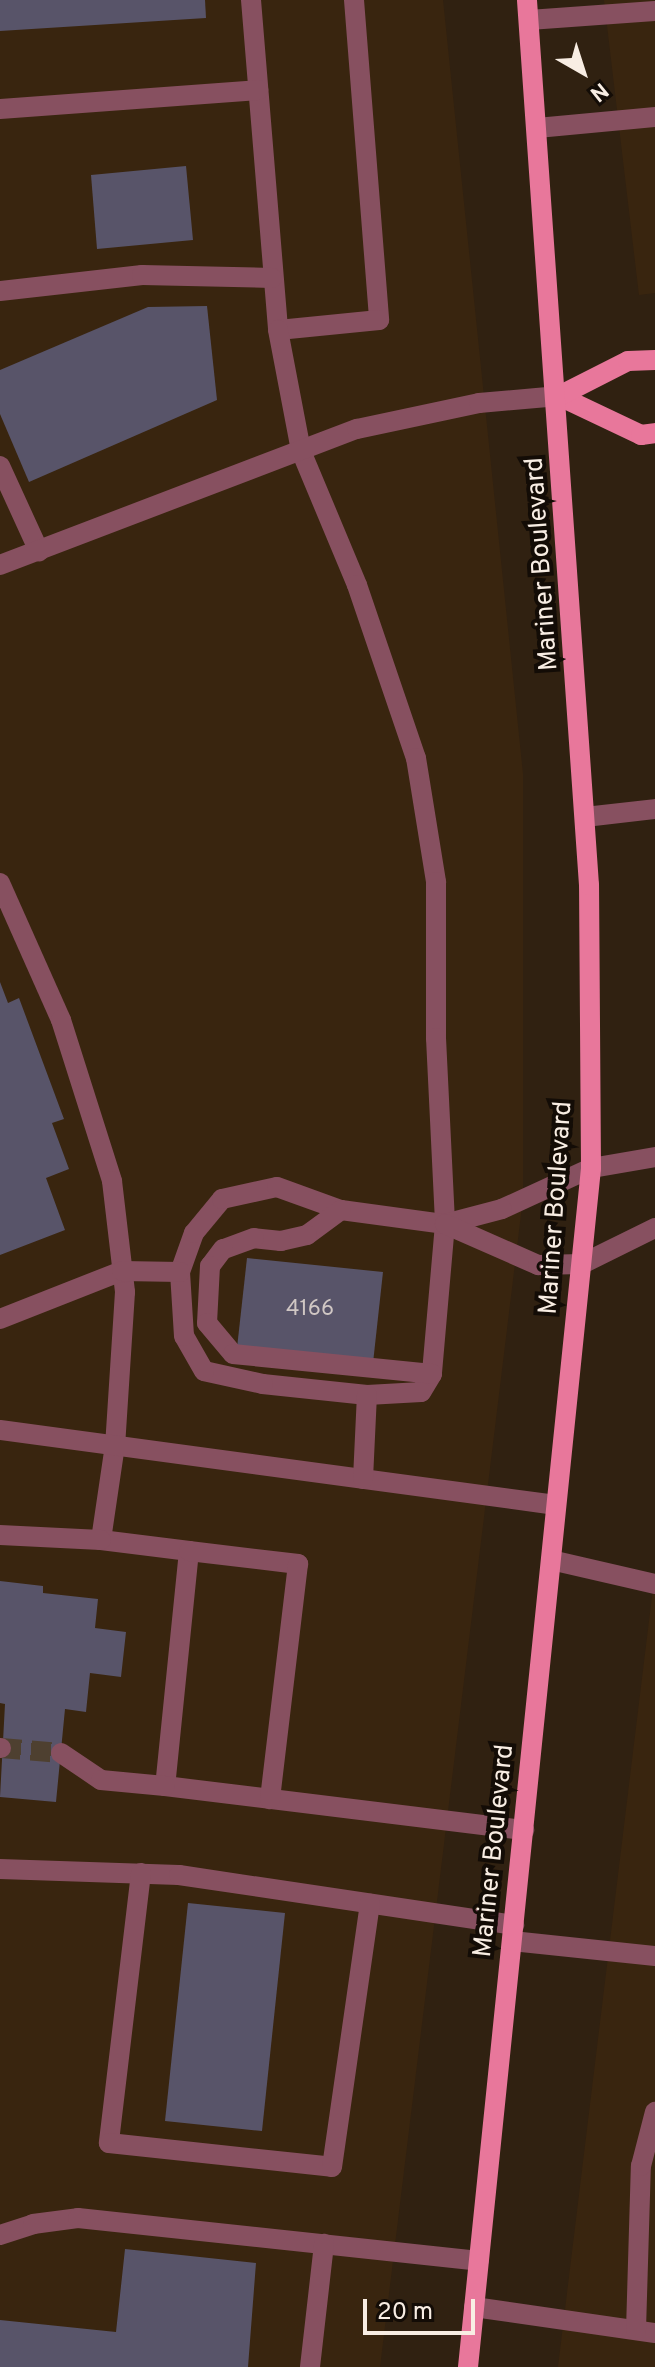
<!DOCTYPE html>
<html>
<head>
<meta charset="utf-8">
<style>
	body { margin:0 }
	#map { position:relative; width:655px; height:2367px; overflow:hidden; background:#302111; font-family:Overpass,sans-serif }
	div>[style] { position:absolute }
	.built>* { inset:0; background:#39250f }
	.building>* { inset:0; background:#585469 }
	.minor-tunnel>* { height:20px; margin-top:-10px; transform-origin:0; background:repeating-linear-gradient(90deg,#4e4030 0 20px,transparent 0 30px) }
	.minor>* { height:20px; margin:-10px; padding:0 10px; transform-origin:10px; border-radius:10px; background:#875060 }
	.major>* { height:20px; margin:-10px; padding:0 10px; transform-origin:10px; border-radius:10px; background:#e8779b }
	span { translate:-50% -50%; white-space:nowrap; text-align:center; line-height:1.15; -webkit-text-stroke:8px #130c06; paint-order:stroke }
	.number-label { font-size:22px; color:#d0c7c4 }
	.number-label span { -webkit-text-stroke-width:0 }
	.street-label { font-size:26px; color:#f8ede3 }
	.north { position:absolute; left:543px; top:32px; width:80px; height:80px; -webkit-text-stroke:6px #130c06; paint-order:stroke; rotate:141deg; font-size:22px; font-weight:700; line-height:32px; text-align:center; color:#f8ede3 }
	.north::after { content:''; display:block; margin:auto; width:28px; height:36px; background:#f8ede3; clip-path:polygon(50% 0,100% 100%,50% 72%,0 100%) }
	.scale { position:absolute; left:363px; top:2299px; width:112px; height:36px; box-sizing:border-box; border:4px solid #f8ede3; border-top:0; padding-left:10px; font-size:24px; line-height:28px; white-space:nowrap; color:#f8ede3; -webkit-text-stroke:6px #130c06; paint-order:stroke }
</style>
</head>
<body>
<div id="map">
	<div class="built">
		<div style="clip-path:polygon(0 0,443px 0,523px 774px,523px 1198px,380px 2367px,0 2367px)"></div>
		<div style="clip-path:polygon(604px 0,655px 0,655px 293px,639px 295px)"></div>
		<div style="clip-path:polygon(655px 1572px,655px 2367px,558px 2367px)"></div>
	</div>
	<div class="building">
		<div style="clip-path:polygon(0 0,205px 0,206px 18px,0 31px)"></div>
		<div style="clip-path:polygon(186px 166px,193px 240px,97px 249px,91px 175px)"></div>
		<div style="clip-path:polygon(207px 306px,217px 400px,29px 482px,0 414px,0 370px,148px 307px)"></div>
		<div style="clip-path:polygon(0 982px,8px 1003px,19px 998px,64px 1119px,52px 1123px,69px 1169px,46px 1178px,65px 1230px,0 1255px)"></div>
		<div style="clip-path:polygon(247px 1258px,383px 1272px,373px 1363px,237px 1348px)"></div>
		<div style="clip-path:polygon(0 1581px,43px 1586px,43px 1593px,98px 1599px,95px 1628px,126px 1632px,121px 1677px,90px 1673px,86px 1712px,65px 1709px,56px 1802px,0 1797px,5px 1704px,0 1703px)"></div>
		<div style="clip-path:polygon(188px 1903px,285px 1913px,262px 2131px,165px 2121px)"></div>
		<div style="clip-path:polygon(125px 2249px,256px 2263px,248px 2367px,0 2367px,0 2320px,116px 2332px)"></div>
	</div>
	<div class="minor-tunnel">
		<div style="left:1px;top:1748px;width:60px;rotate:4.8deg"></div>
	</div>
	<div class="minor">
		<div style="left:251px;top:0;width:331px;rotate:85.3deg"></div>
		<div style="left:354px;top:0;width:321px;rotate:85.5deg"></div>
		<div style="left:379px;top:320px;width:101px;rotate:174.3deg"></div>
		<div style="left:278px;top:330px;width:123px;rotate:79.2deg"></div>
		<div style="left:301px;top:451px;width:145px;rotate:67.3deg"></div>
		<div style="left:357px;top:585px;width:183px;rotate:71.2deg"></div>
		<div style="left:416px;top:758px;width:126px;rotate:80.8deg"></div>
		<div style="left:436px;top:882px;width:156px;rotate:90deg"></div>
		<div style="left:436px;top:1038px;width:186px;rotate:87.2deg"></div>
		<div style="left:445px;top:1224px;width:151px;rotate:95deg"></div>
		<div style="left:432px;top:1374px;width:21px;rotate:121deg"></div>
		<div style="left:421px;top:1392px;width:54px;rotate:176.8deg"></div>
		<div style="left:367px;top:1395px;width:105px;rotate:-174deg"></div>
		<div style="left:263px;top:1384px;width:60px;rotate:-167.6deg"></div>
		<div style="left:204px;top:1371px;width:40px;rotate:-119.7deg"></div>
		<div style="left:184px;top:1336px;width:64px;rotate:-93.6deg"></div>
		<div style="left:180px;top:1272px;width:41px;rotate:-70.3deg"></div>
		<div style="left:194px;top:1233px;width:44px;rotate:-50.5deg"></div>
		<div style="left:222px;top:1199px;width:56px;rotate:-12.3deg"></div>
		<div style="left:277px;top:1187px;width:68px;rotate:19.8deg"></div>
		<div style="left:341px;top:1210px;width:105px;rotate:7.7deg"></div>
		<div style="left:529px;top:20px;width:126px;rotate:-4.1deg"></div>
		<div style="left:0;top:109px;width:259px;rotate:-4.2deg"></div>
		<div style="left:537px;top:128px;width:119px;rotate:-5.3deg"></div>
		<div style="left:0;top:291px;width:143px;rotate:-6.4deg"></div>
		<div style="left:142px;top:275px;width:130px;rotate:1.3deg"></div>
		<div style="left:0;top:466px;width:94px;rotate:65.4deg"></div>
		<div style="left:0;top:565px;width:382px;rotate:-20.9deg"></div>
		<div style="left:357px;top:429px;width:125px;rotate:-12deg"></div>
		<div style="left:479px;top:403px;width:80px;rotate:-5deg"></div>
		<div style="left:585px;top:817px;width:70px;rotate:-6.5deg"></div>
		<div style="left:0;top:883px;width:150px;rotate:66deg"></div>
		<div style="left:61px;top:1020px;width:169px;rotate:72.4deg"></div>
		<div style="left:112px;top:1181px;width:112px;rotate:83.3deg"></div>
		<div style="left:125px;top:1292px;width:153px;rotate:93.7deg"></div>
		<div style="left:115px;top:1445px;width:96px;rotate:98.4deg"></div>
		<div style="left:101px;top:1540px;width:89px;rotate:7.1deg"></div>
		<div style="left:189px;top:1551px;width:236px;rotate:95.8deg"></div>
		<div style="left:165px;top:1786px;width:362px;rotate:7deg"></div>
		<div style="left:655px;top:1157px;width:65px;rotate:170.2deg"></div>
		<div style="left:591px;top:1168px;width:98px;rotate:155.3deg"></div>
		<div style="left:502px;top:1209px;width:59px;rotate:165.3deg"></div>
		<div style="left:445px;top:1224px;width:102px;rotate:23.8deg"></div>
		<div style="left:538px;top:1265px;width:44px;rotate:-1.3deg"></div>
		<div style="left:582px;top:1264px;width:81px;rotate:-26.3deg"></div>
		<div style="left:341px;top:1210px;width:42px;rotate:143.7deg"></div>
		<div style="left:307px;top:1235px;width:27px;rotate:167deg"></div>
		<div style="left:281px;top:1241px;width:27px;rotate:-174deg"></div>
		<div style="left:254px;top:1238px;width:33px;rotate:160deg"></div>
		<div style="left:223px;top:1249px;width:21px;rotate:127deg"></div>
		<div style="left:210px;top:1266px;width:57px;rotate:93deg"></div>
		<div style="left:207px;top:1323px;width:40px;rotate:50deg"></div>
		<div style="left:233px;top:1354px;width:200px;rotate:5.7deg"></div>
		<div style="left:0;top:1319px;width:131px;rotate:-21.5deg"></div>
		<div style="left:122px;top:1271px;width:58px;rotate:1deg"></div>
		<div style="left:0;top:1430px;width:561px;rotate:7.68deg"></div>
		<div style="left:363px;top:1479px;width:84px;rotate:-87.3deg"></div>
		<div style="left:0;top:1535px;width:101px;rotate:2.8deg"></div>
		<div style="left:189px;top:1551px;width:110px;rotate:6.8deg"></div>
		<div style="left:298px;top:1564px;width:237px;rotate:96.8deg"></div>
		<div style="left:551px;top:1560px;width:107px;rotate:13deg"></div>
		<div style="left:0;top:1748px;width:1px"></div>
		<div style="left:61px;top:1753px;width:48px;rotate:34deg"></div>
		<div style="left:101px;top:1780px;width:64px;rotate:5.4deg"></div>
		<div style="left:0;top:1869px;width:179px;rotate:1.9deg"></div>
		<div style="left:179px;top:1875px;width:339px;rotate:8.5deg"></div>
		<div style="left:141px;top:1873px;width:272px;rotate:96.8deg"></div>
		<div style="left:109px;top:2143px;width:224px;rotate:6.1deg"></div>
		<div style="left:332px;top:2167px;width:266px;rotate:-81.8deg"></div>
		<div style="left:512px;top:1941px;width:144px;rotate:6deg"></div>
		<div style="left:0;top:2235px;width:35px;rotate:-18deg"></div>
		<div style="left:33px;top:2224px;width:45px;rotate:-7.6deg"></div>
		<div style="left:78px;top:2218px;width:403px;rotate:6.1deg"></div>
		<div style="left:474px;top:2307px;width:183px;rotate:8.2deg"></div>
		<div style="left:636px;top:2330px;width:164px;rotate:-88.3deg"></div>
		<div style="left:641px;top:2166px;width:56px;rotate:-75.5deg"></div>
		<div style="left:310px;top:2367px;width:124px;rotate:-83.5deg"></div>
	</div>
	<div class="major">
		<div style="left:559px;top:396px;width:91px;rotate:25.4deg"></div>
		<div style="left:641px;top:435px;width:14px;rotate:-8deg"></div>
		<div style="left:559px;top:396px;width:77px;rotate:-26.9deg"></div>
		<div style="left:628px;top:361px;width:27px;rotate:-2deg"></div>
		<div style="left:468px;top:2367px;width:1205px;rotate:-84.14deg"></div>
		<div style="left:591px;top:1168px;width:283px;rotate:-90.4deg"></div>
		<div style="left:589px;top:885px;width:887px;rotate:-94.01deg"></div>
	</div>
	<div class="number-label">
		<span style="left:310px;top:1310px">4166</span>
	</div>
	<div class="street-label">
		<span style="left:543px;top:564px;rotate:-94deg">Mariner Boulevard</span>
		<span style="left:557px;top:1208px;rotate:-86deg">Mariner Boulevard</span>
		<span style="left:495px;top:1851px;rotate:-84deg">Mariner Boulevard</span>
	</div>
	<div class="north">N</div>
	<div class="scale">20 m</div>
</div>
</body>
</html>
